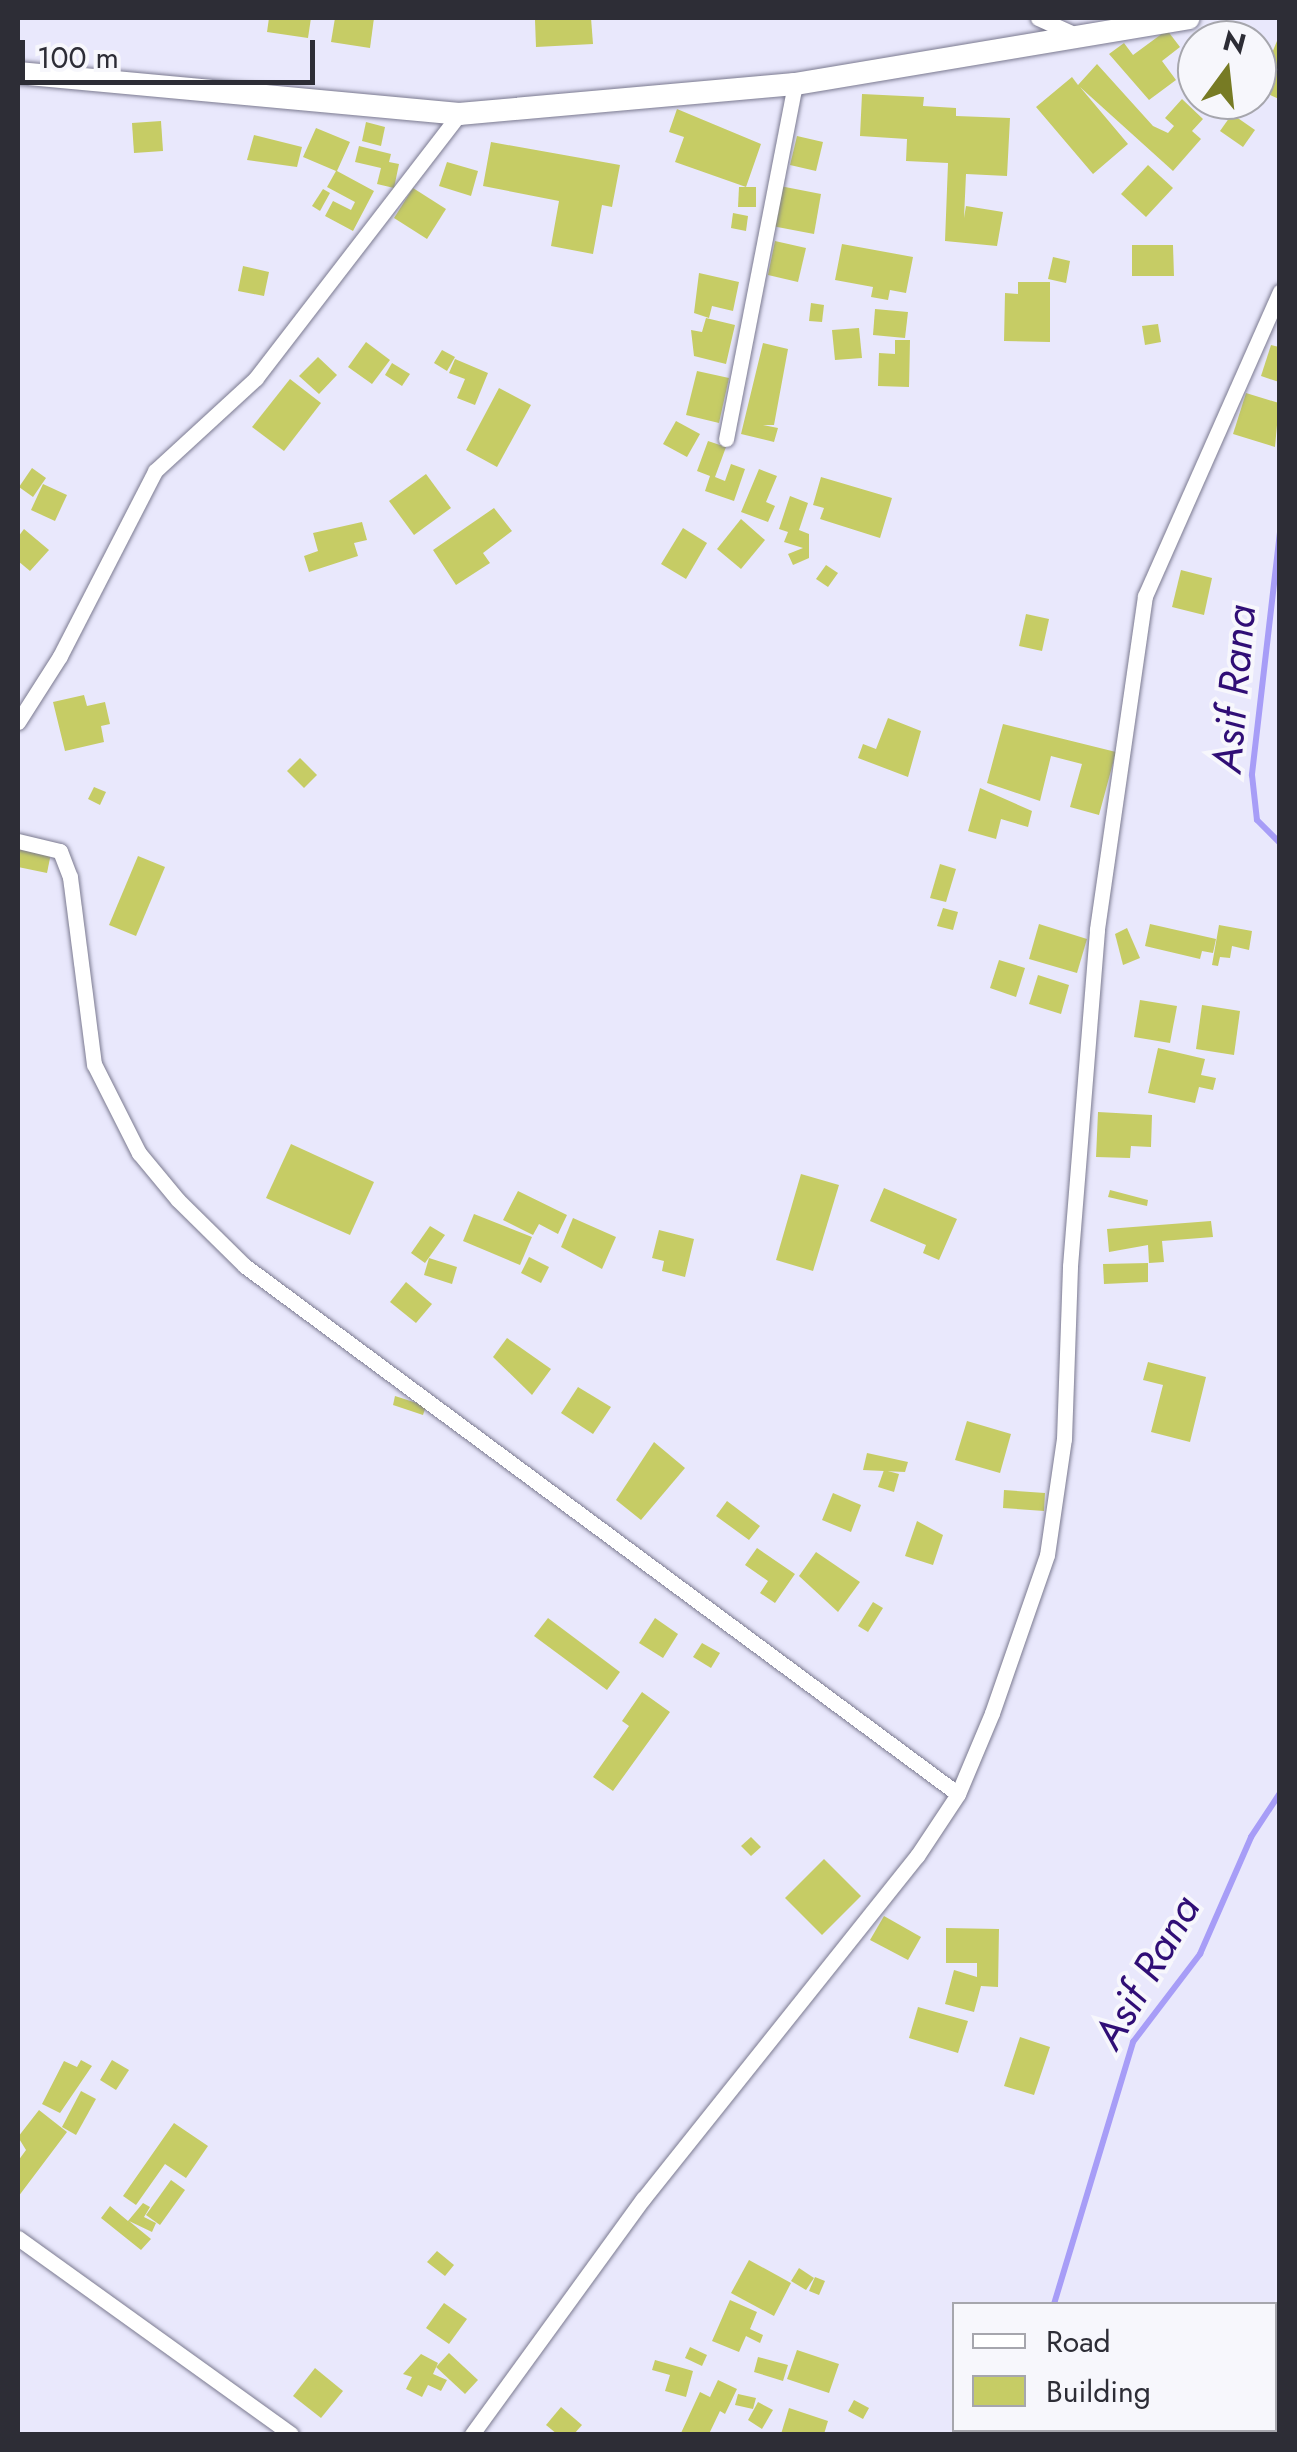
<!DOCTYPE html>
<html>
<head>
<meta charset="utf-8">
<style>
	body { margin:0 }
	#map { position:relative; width:1297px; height:2452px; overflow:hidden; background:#e9e8fc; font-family:Jost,sans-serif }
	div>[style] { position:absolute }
	.stream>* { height:6px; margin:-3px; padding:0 3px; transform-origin:3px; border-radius:3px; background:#a79df7 }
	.building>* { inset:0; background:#c6cc65 }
	.roads { filter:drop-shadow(0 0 2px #7b7a90) drop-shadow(0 0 2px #7b7a90) }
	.minor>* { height:15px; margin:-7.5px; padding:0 7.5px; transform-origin:7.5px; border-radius:7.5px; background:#fff }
	.secondary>* { height:22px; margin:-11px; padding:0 11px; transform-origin:11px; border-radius:11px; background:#fff }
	span { translate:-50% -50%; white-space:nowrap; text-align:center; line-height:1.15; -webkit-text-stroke:8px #f7f7fc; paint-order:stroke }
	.water-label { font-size:42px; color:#300e76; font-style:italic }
	.frame { position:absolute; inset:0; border:20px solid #2d2d36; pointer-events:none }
	.legend { position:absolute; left:952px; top:2302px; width:325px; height:130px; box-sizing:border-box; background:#f7f7fc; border:2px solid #a6a6ad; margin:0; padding:12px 18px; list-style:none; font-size:30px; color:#2d2d36 }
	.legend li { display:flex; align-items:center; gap:20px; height:50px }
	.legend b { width:50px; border:2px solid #a6a6ad }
	.north { position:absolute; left:1177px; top:20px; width:100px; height:100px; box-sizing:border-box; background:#f7f7fc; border:2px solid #a6a6ad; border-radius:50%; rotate:15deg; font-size:28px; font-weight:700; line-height:40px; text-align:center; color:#2d2d36 }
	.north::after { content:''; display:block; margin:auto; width:35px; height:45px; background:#777b24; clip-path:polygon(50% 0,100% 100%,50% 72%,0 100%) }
	.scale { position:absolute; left:20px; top:40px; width:295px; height:45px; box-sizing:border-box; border:5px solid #2d2d36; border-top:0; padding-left:12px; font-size:30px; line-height:35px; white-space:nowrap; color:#2d2d36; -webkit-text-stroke:8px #f7f7fc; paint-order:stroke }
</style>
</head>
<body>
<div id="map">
	<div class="stream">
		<div style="left:1280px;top:532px;width:245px;rotate:96.6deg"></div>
		<div style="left:1252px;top:775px;width:45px;rotate:83.7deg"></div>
		<div style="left:1257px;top:820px;width:33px;rotate:45deg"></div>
		<div style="left:1054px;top:2304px;width:274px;rotate:-73.2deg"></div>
		<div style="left:1133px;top:2042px;width:111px;rotate:-52.7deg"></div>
		<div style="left:1200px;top:1954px;width:128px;rotate:-66.4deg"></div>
		<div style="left:1251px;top:1837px;width:53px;rotate:-56.6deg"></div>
		<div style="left:1011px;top:2434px;width:4px;rotate:-63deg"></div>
	</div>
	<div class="building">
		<div style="clip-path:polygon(269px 18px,311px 18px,308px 38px,267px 32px)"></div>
		<div style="clip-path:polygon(335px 18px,374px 18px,370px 48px,331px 42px)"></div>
		<div style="clip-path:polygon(591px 18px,593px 44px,536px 47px,535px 20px)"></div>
		<div style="clip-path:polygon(1167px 30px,1180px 47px,1162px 61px,1176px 80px,1149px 100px,1109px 54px,1124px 43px,1133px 55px)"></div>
		<div style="clip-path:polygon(1279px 36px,1279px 99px,1257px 89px,1257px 53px,1270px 58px)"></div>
		<div style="clip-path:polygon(1097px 64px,1153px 126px,1168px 133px,1174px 126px,1165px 118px,1182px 99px,1203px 119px,1192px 131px,1201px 139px,1173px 171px,1080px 87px,1128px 144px,1093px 174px,1036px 107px,1072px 77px,1078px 85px)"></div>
		<div style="clip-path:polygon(862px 94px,924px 97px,923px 106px,956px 108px,956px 116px,1010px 118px,1007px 176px,966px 174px,964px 218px,966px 206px,1003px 212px,997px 246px,945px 241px,948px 163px,906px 161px,907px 139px,860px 136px)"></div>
		<div style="clip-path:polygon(1206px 100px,1237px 100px,1232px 112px)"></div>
		<div style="clip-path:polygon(677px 109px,761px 144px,746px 187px,675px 162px,684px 137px,669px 132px)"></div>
		<div style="clip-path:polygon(1232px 114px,1255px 130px,1243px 147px,1220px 131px)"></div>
		<div style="clip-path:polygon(161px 121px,163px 151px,134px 153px,132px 123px)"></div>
		<div style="clip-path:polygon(366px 122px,385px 127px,381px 146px,362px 141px)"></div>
		<div style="clip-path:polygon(316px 128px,350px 142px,337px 171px,374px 191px,353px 231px,325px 216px,333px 201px,351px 210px,355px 202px,327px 187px,336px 171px,303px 157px)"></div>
		<div style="clip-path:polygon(254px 135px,302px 147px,297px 167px,247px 160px)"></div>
		<div style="clip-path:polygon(797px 136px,823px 142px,816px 171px,790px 165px)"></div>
		<div style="clip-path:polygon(491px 142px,620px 165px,612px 207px,602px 205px,593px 254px,551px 246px,559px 201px,483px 186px)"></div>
		<div style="clip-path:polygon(359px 146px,391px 154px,389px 162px,399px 164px,394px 188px,377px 184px,381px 168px,355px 162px)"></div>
		<div style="clip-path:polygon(447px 162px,478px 171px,471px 196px,439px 186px)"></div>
		<div style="clip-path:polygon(1148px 165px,1173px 188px,1146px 217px,1121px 194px)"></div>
		<div style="clip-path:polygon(780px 186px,821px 194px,814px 234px,772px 226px)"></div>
		<div style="clip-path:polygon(739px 187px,756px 187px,756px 207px,738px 207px)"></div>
		<div style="clip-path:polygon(413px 188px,446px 209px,427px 239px,394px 218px)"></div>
		<div style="clip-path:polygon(323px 189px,330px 193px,320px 211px,312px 206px)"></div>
		<div style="clip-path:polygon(733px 213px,748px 216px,746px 231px,731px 228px)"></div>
		<div style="clip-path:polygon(775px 241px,806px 248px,798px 282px,768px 275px)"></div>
		<div style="clip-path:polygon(842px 244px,913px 257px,906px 293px,890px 290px,888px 300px,871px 297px,873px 287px,835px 280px)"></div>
		<div style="clip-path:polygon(1132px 245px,1173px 245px,1174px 276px,1132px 276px)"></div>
		<div style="clip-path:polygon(1053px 257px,1070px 261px,1066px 283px,1048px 279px)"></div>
		<div style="clip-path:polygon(243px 266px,269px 272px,264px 296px,238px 291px)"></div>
		<div style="clip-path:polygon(699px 273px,739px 282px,733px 311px,712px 306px,709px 318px,694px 313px)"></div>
		<div style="clip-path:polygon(1018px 282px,1050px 282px,1050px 342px,1004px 341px,1005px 293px,1018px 294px)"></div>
		<div style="clip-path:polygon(811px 303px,824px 305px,822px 322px,809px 321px)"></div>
		<div style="clip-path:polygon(875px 309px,908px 312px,905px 338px,873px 335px)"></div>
		<div style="clip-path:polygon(706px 318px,735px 325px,726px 364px,694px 356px,691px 330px,702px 332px)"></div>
		<div style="clip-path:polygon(1158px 324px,1161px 342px,1145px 345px,1142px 326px)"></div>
		<div style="clip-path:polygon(859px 328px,862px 358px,835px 360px,832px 330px)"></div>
		<div style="clip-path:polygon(895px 340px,910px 340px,909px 387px,878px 386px,879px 353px,895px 354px)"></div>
		<div style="clip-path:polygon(366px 342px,390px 360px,372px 384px,348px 367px)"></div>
		<div style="clip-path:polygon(763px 343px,788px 349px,774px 425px,763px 425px,778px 428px,774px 442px,741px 434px)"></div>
		<div style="clip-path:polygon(1271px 345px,1279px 347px,1279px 382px,1261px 376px)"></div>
		<div style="clip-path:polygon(442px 350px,455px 357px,447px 371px,434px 363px)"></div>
		<div style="clip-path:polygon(318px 357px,337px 375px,319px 394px,299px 376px)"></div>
		<div style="clip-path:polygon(455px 359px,488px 373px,475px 405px,457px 398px,465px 379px,449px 373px)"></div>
		<div style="clip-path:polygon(392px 363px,410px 374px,402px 386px,385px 375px)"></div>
		<div style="clip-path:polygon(697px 371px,729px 378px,719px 423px,686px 415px)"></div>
		<div style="clip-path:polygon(290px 379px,321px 403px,284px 451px,252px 427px)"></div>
		<div style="clip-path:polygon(499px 388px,531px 405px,497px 467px,466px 450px)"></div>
		<div style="clip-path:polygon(1246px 393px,1279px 403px,1275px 447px,1233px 434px)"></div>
		<div style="clip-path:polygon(676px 421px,700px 434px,687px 457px,663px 444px)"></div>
		<div style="clip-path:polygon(708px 441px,726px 447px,715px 477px,725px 481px,731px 464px,745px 469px,734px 501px,705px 491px,710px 476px,697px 471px)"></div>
		<div style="clip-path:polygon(32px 468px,46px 478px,33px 497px,19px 487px)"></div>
		<div style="clip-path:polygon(759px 469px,777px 476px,766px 502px,775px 506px,768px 522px,741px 512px)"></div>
		<div style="clip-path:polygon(426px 474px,451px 508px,414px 535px,389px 501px)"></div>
		<div style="clip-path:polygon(821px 477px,892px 498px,880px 538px,820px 519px,824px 508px,813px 505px)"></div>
		<div style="clip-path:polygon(43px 484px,67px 495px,55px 521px,31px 510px)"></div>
		<div style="clip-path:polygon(790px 496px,808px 503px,799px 530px,809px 534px,809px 558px,793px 565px,788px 554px,803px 548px,784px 542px,788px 532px,779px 529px)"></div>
		<div style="clip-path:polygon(494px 508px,512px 531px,483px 553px,490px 563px,456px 585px,433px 550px)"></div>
		<div style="clip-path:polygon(741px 519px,765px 540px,741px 569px,717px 549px)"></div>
		<div style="clip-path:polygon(362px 522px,367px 540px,354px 543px,358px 556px,309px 572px,304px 556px,318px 551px,313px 533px)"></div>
		<div style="clip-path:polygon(683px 528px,707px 543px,686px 579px,661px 564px)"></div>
		<div style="clip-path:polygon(24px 529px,49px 550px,30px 571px,18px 561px,18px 537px)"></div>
		<div style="clip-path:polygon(826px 565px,838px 573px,828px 587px,816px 579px)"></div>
		<div style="clip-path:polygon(1181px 570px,1212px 578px,1204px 615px,1172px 607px)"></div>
		<div style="clip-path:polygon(1026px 614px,1049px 619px,1042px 651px,1019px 646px)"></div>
		<div style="clip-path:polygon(84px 695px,87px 706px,105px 702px,110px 724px,101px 726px,104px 742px,65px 751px,53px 702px)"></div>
		<div style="clip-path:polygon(888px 718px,921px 731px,908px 777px,858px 758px,863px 744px,876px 749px)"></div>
		<div style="clip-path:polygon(1003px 724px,1116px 752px,1099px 815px,1070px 807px,1082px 764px,1051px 756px,1040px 801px,987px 783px)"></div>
		<div style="clip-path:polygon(300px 758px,317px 775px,304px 788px,287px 771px)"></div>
		<div style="clip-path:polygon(94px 787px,106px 792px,100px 805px,88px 799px)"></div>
		<div style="clip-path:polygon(980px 788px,1032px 811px,1028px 827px,1001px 819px,996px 839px,968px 831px)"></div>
		<div style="clip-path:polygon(18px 846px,51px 853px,47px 873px,18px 867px)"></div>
		<div style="clip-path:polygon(138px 856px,165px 867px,136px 936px,109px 925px)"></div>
		<div style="clip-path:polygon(940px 864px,956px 869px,946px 902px,930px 898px)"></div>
		<div style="clip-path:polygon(943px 908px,958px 912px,953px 930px,937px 926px)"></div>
		<div style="clip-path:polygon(1039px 924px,1087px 939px,1077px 973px,1029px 959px)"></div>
		<div style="clip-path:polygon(1150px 924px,1216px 939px,1213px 953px,1202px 951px,1200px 959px,1145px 946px)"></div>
		<div style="clip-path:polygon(1219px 925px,1252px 931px,1249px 950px,1232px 946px,1230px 958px,1220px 957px,1218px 966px,1212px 965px)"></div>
		<div style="clip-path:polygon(1127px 928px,1140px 958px,1123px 965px,1115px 934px)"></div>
		<div style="clip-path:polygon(999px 960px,1025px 968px,1016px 997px,990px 988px)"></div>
		<div style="clip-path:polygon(1038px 975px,1069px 985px,1061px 1014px,1029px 1004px)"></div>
		<div style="clip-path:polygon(1140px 1000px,1177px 1006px,1170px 1043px,1134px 1037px)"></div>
		<div style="clip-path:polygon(1202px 1005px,1240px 1011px,1234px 1055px,1196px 1049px)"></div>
		<div style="clip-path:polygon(1158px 1048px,1205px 1059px,1201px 1075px,1216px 1078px,1213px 1090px,1199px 1087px,1195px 1103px,1148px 1093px)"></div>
		<div style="clip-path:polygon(1098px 1112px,1152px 1115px,1151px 1147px,1131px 1146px,1130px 1158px,1096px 1157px)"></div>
		<div style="clip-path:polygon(291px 1144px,374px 1182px,350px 1235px,266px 1198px)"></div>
		<div style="clip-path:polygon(801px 1174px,839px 1185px,813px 1271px,776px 1260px)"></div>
		<div style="clip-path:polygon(884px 1188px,957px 1219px,939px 1260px,923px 1253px,926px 1245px,870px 1221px)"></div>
		<div style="clip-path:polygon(1110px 1190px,1148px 1200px,1147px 1206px,1108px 1197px)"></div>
		<div style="clip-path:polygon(518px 1191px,567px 1215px,558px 1234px,539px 1224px,533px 1235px,503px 1220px)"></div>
		<div style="clip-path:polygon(474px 1214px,532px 1237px,520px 1265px,463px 1241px)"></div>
		<div style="clip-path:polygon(573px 1218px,616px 1237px,602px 1269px,561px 1247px)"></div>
		<div style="clip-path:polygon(1211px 1221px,1213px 1237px,1162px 1241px,1164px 1262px,1149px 1263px,1148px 1245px,1109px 1252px,1107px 1229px)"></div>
		<div style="clip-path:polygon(430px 1226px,445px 1235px,425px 1263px,411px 1253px)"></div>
		<div style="clip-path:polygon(659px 1230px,694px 1239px,685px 1277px,662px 1271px,664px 1261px,652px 1258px)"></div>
		<div style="clip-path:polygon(529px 1257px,549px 1267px,541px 1283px,521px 1273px)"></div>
		<div style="clip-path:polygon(429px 1258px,457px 1267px,452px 1284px,424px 1275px)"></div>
		<div style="clip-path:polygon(1148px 1263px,1148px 1282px,1104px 1284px,1103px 1264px)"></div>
		<div style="clip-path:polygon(406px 1282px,432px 1304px,416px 1323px,390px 1302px)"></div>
		<div style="clip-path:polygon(507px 1338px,551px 1369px,532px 1395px,493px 1357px)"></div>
		<div style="clip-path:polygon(1148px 1362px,1206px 1377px,1190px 1442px,1151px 1432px,1163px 1385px,1143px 1380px)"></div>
		<div style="clip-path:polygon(578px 1387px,611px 1407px,593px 1434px,561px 1413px)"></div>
		<div style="clip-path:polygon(395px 1396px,426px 1406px,423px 1415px,393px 1405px)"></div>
		<div style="clip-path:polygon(967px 1421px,1011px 1434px,1000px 1473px,955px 1460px)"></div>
		<div style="clip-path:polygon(654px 1442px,685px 1468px,641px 1520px,616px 1500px)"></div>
		<div style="clip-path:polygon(867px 1453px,908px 1462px,905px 1472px,863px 1470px)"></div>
		<div style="clip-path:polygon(884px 1470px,899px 1474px,894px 1492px,878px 1487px)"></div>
		<div style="clip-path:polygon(1004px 1490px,1045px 1493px,1044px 1511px,1003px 1508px)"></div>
		<div style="clip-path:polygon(833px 1493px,861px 1505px,851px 1532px,822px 1520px)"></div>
		<div style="clip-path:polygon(727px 1501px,760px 1526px,749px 1540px,716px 1516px)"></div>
		<div style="clip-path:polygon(917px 1521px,943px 1535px,933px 1565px,905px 1556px)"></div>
		<div style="clip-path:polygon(757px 1548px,795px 1574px,775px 1603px,760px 1593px,768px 1581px,745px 1565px)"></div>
		<div style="clip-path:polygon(816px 1552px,860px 1582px,838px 1612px,799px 1576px)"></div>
		<div style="clip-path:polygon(873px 1602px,883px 1608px,868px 1632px,858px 1626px)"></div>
		<div style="clip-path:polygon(548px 1618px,620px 1672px,607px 1690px,534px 1636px)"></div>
		<div style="clip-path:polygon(655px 1618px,678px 1634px,663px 1658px,639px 1643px)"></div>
		<div style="clip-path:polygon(702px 1643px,720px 1653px,711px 1668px,693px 1657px)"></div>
		<div style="clip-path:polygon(642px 1692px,670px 1712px,613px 1791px,593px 1777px,629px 1726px,622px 1721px)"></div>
		<div style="clip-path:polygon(751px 1837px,761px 1847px,751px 1856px,741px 1846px)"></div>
		<div style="clip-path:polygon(824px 1859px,861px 1896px,822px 1935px,785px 1898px)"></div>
		<div style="clip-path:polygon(884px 1916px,921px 1937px,908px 1960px,870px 1940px)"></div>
		<div style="clip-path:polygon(946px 1928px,999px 1929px,998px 1987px,981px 1986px,974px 2012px,945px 2004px,954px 1970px,977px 1977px,977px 1963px,946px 1963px)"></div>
		<div style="clip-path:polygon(918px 2007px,968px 2021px,958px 2053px,909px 2038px)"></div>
		<div style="clip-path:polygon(1020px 2037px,1050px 2047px,1034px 2095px,1004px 2086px)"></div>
		<div style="clip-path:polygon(81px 2060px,92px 2066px,60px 2113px,42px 2104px,64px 2061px,77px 2067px)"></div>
		<div style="clip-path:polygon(112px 2060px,129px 2070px,116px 2090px,100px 2080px)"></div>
		<div style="clip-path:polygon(81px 2091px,96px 2099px,76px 2135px,62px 2127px)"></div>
		<div style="clip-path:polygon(39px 2110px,67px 2132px,18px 2197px,18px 2161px,26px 2150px,18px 2137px)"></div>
		<div style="clip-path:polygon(174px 2123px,208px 2146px,186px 2178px,165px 2164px,136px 2205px,123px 2196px)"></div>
		<div style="clip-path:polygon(171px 2180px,185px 2190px,160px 2225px,146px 2215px)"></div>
		<div style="clip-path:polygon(143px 2203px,150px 2207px,144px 2217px,156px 2223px,152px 2232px,129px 2221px,151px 2239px,141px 2250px,101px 2218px,110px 2206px,128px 2221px)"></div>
		<div style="clip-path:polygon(437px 2251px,454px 2265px,445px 2276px,427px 2262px)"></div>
		<div style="clip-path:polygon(749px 2260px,791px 2283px,774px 2316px,731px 2293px)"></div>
		<div style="clip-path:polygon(799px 2268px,814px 2278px,806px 2290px,791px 2281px)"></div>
		<div style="clip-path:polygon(815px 2277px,825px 2281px,819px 2295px,809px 2291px)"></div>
		<div style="clip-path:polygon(730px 2300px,757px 2312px,750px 2329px,763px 2335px,760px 2343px,746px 2336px,739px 2352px,712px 2341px)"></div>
		<div style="clip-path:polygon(444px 2303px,467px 2319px,449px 2344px,426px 2328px)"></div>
		<div style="clip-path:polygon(690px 2347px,707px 2355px,702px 2366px,685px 2358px)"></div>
		<div style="clip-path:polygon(797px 2350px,839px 2364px,829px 2393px,787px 2379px)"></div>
		<div style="clip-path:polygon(449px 2353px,478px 2380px,465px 2394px,436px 2367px)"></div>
		<div style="clip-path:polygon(421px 2354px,438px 2363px,433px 2374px,447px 2380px,441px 2391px,428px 2385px,422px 2397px,406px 2389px,412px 2377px,403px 2374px)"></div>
		<div style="clip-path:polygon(758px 2357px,788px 2365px,783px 2381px,754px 2372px)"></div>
		<div style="clip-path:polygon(655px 2360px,693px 2371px,686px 2397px,665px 2391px,670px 2375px,652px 2370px)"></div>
		<div style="clip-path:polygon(315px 2368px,343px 2391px,321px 2418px,293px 2396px)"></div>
		<div style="clip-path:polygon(718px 2380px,737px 2389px,725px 2414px,720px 2411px,709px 2434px,681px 2433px,700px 2392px,710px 2397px)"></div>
		<div style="clip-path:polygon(738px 2394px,756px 2398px,753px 2409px,735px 2405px)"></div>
		<div style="clip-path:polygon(854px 2400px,869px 2408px,863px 2419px,848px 2411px)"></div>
		<div style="clip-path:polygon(758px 2402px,773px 2410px,762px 2429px,748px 2420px)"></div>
		<div style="clip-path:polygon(561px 2407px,582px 2425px,574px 2434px,557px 2434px,546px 2425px)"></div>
		<div style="clip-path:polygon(789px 2408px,828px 2421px,824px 2434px,781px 2434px)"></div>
	</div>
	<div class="roads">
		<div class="minor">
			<div style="left:1038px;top:18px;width:44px;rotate:24.2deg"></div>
			<div style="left:726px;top:439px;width:362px;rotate:-79deg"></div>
			<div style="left:18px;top:722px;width:78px;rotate:-57.5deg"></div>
			<div style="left:60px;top:656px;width:208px;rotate:-62.8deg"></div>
			<div style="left:155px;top:471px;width:137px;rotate:-42.6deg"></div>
			<div style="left:256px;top:378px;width:333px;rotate:-52.4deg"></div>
			<div style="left:18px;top:841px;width:43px;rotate:13.4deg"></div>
			<div style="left:60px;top:851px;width:28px;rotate:69deg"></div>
			<div style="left:70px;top:877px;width:189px;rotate:82.7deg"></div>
			<div style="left:94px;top:1064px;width:100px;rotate:63.2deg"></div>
			<div style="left:139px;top:1153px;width:61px;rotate:50.3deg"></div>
			<div style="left:178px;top:1200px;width:94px;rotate:44.6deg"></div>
			<div style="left:245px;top:1266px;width:887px;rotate:36.52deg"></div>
			<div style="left:18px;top:2238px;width:336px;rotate:35.7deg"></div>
			<div style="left:472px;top:2434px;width:291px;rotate:-54deg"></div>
			<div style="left:643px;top:2199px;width:439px;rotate:-51.4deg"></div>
			<div style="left:917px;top:1856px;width:74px;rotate:-56.5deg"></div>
			<div style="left:958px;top:1794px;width:88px;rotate:-67.2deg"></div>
			<div style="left:992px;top:1713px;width:167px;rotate:-70.8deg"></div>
			<div style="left:1047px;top:1555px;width:117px;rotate:-81.7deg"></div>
			<div style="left:1064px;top:1439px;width:173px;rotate:-88deg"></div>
			<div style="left:1070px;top:1266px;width:338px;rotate:-85.4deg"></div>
			<div style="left:1097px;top:929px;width:336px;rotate:-81.8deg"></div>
			<div style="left:1145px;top:596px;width:333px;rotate:-66.1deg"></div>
		</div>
		<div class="secondary">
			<div style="left:18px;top:73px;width:443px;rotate:5.3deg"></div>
			<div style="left:459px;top:114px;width:337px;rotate:-5.1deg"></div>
			<div style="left:795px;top:84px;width:399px;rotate:-9.5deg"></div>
		</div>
	</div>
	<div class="water-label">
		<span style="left:1234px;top:689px;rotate:-85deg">Asif Rana</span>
		<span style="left:1147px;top:1972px;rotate:-60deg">Asif Rana</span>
	</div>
	<div class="frame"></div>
	<ul class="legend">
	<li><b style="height:12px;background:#fff"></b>Road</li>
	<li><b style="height:28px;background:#c6cc65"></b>Building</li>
	</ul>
	<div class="north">N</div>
	<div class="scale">100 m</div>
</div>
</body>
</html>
